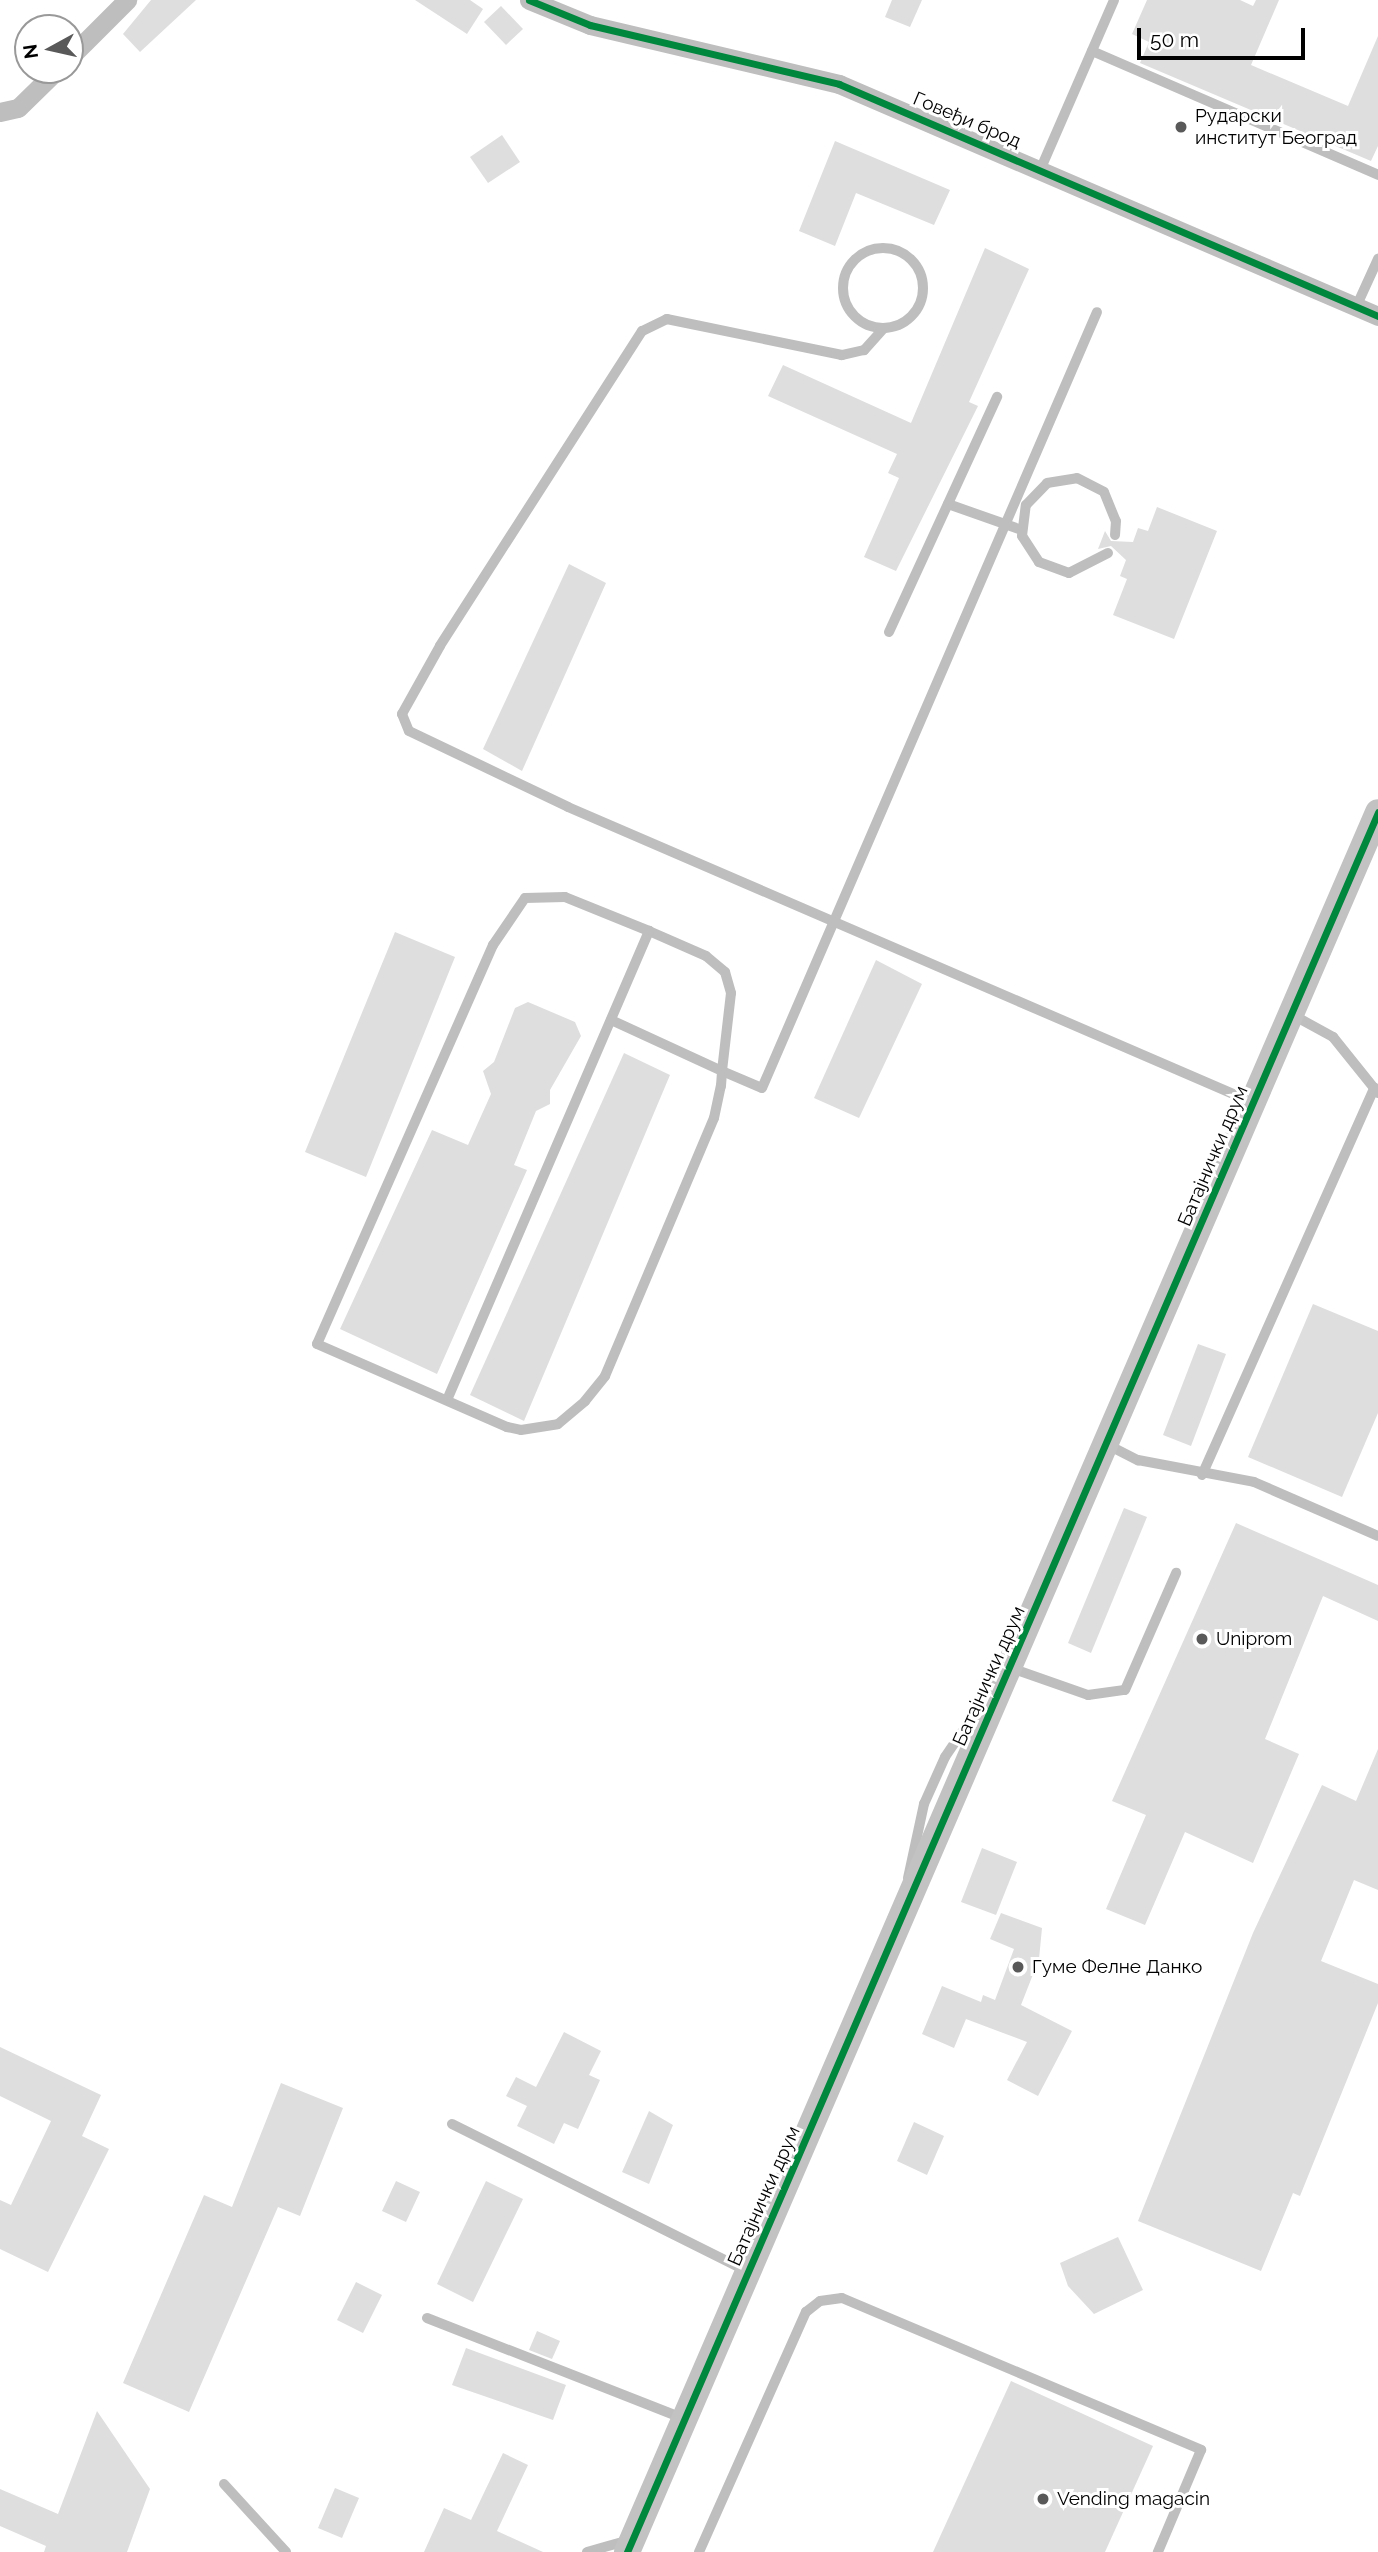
<!DOCTYPE html>
<html>
<head>
<meta charset="utf-8">
<style>
	body { margin:0 }
	#map { position:relative; width:1378px; height:2552px; overflow:hidden; background:#fff; font-family:Raleway,sans-serif }
	div>[style] { position:absolute }
	.building>* { inset:0; background:#dedede }
	.service>* { height:10px; margin:-5px; padding:0 5px; transform-origin:5px; border-radius:5px; background:#bebebe }
	.service>.ring { margin:-5px; padding:0; box-sizing:content-box; background:none; border:10px solid #bebebe; border-radius:50% }
	.minor>* { height:19px; margin:-9.5px; padding:0 9.5px; transform-origin:9.5px; border-radius:9.5px; background:#bebebe }
	.secondary>* { height:26px; margin:-13px; padding:0 13px; transform-origin:13px; border-radius:13px; background:#c2c2c2 }
	.cycleway>* { height:7px; margin:-3.5px; padding:0 3.5px; transform-origin:3.5px; border-radius:3.5px; background:#00873e }
	.dots>* { width:19px; height:19px; translate:-50% -50%; box-sizing:border-box; border:4px solid #fff; border-radius:50% }
	span { translate:-50% -50%; white-space:nowrap; text-align:center; line-height:1.15; -webkit-text-stroke:6px #fff; paint-order:stroke }
	.poi-label { font-size:19px; color:#000 }
	.left { translate:0 -50%; text-align:left }
	.street-label { font-size:19px; color:#000 }
	.north { position:absolute; left:14px; top:14px; width:70px; height:70px; box-sizing:border-box; background:#fff; border:2px solid #999; border-radius:50%; rotate:262deg; font-size:19px; font-weight:700; line-height:28px; text-align:center; color:#000 }
	.north::after { content:''; display:block; margin:auto; width:24px; height:32px; background:#595959; clip-path:polygon(50% 0,100% 100%,50% 72%,0 100%) }
	.scale { position:absolute; left:1137px; top:28px; width:168px; height:32px; box-sizing:border-box; border:4px solid #000; border-top:0; padding-left:9px; font-size:21px; line-height:24px; white-space:nowrap; color:#000; -webkit-text-stroke:5px #fff; paint-order:stroke }
</style>
</head>
<body>
<div id="map">
	<div class="building">
		<div style="clip-path:polygon(151px 0,196px 0,140px 52px,123px 34px)"></div>
		<div style="clip-path:polygon(415px 0,470px 0,483px 9px,467px 34px)"></div>
		<div style="clip-path:polygon(892px 0,922px 0,910px 27px,885px 17px)"></div>
		<div style="clip-path:polygon(1147px 0,1240px 0,1253px 6px,1256px 0,1279px 0,1251px 65px,1348px 106px,1378px 36px,1378px 146px,1371px 161px,1140px 63px,1149px 42px,1132px 34px)"></div>
		<div style="clip-path:polygon(501px 6px,523px 29px,506px 45px,484px 22px)"></div>
		<div style="clip-path:polygon(502px 135px,520px 162px,488px 183px,470px 157px)"></div>
		<div style="clip-path:polygon(835px 141px,950px 190px,934px 225px,856px 193px,835px 246px,799px 231px)"></div>
		<div style="clip-path:polygon(985px 248px,1029px 269px,969px 402px,978px 406px,896px 571px,864px 557px,899px 478px,888px 473px,897px 454px,768px 396px,783px 365px,911px 423px)"></div>
		<div style="clip-path:polygon(1157px 507px,1217px 531px,1174px 639px,1113px 615px,1127px 579px,1120px 576px,1126px 560px,1111px 546px,1098px 549px,1105px 531px,1111px 541px,1133px 542px,1138px 528px,1148px 531px)"></div>
		<div style="clip-path:polygon(569px 564px,606px 583px,522px 771px,483px 749px)"></div>
		<div style="clip-path:polygon(395px 932px,455px 957px,366px 1177px,305px 1152px)"></div>
		<div style="clip-path:polygon(876px 960px,922px 984px,859px 1118px,814px 1098px)"></div>
		<div style="clip-path:polygon(528px 1002px,575px 1022px,581px 1036px,550px 1090px,550px 1104px,536px 1111px,514px 1165px,527px 1170px,437px 1374px,340px 1329px,432px 1130px,468px 1145px,491px 1094px,483px 1071px,494px 1062px,515px 1008px)"></div>
		<div style="clip-path:polygon(624px 1053px,670px 1075px,524px 1421px,470px 1395px)"></div>
		<div style="clip-path:polygon(1313px 1304px,1378px 1331px,1378px 1413px,1342px 1497px,1248px 1457px)"></div>
		<div style="clip-path:polygon(1198px 1344px,1226px 1354px,1191px 1446px,1163px 1435px)"></div>
		<div style="clip-path:polygon(1124px 1508px,1147px 1517px,1091px 1653px,1068px 1643px)"></div>
		<div style="clip-path:polygon(1236px 1523px,1378px 1585px,1378px 1621px,1323px 1596px,1265px 1739px,1299px 1754px,1253px 1863px,1185px 1832px,1145px 1925px,1106px 1909px,1146px 1815px,1112px 1801px)"></div>
		<div style="clip-path:polygon(1378px 1749px,1378px 1890px,1354px 1880px,1321px 1961px,1378px 1984px,1378px 2003px,1300px 2196px,1293px 2193px,1261px 2271px,1138px 2221px,1253px 1933px,1322px 1785px,1356px 1801px)"></div>
		<div style="clip-path:polygon(982px 1848px,1017px 1862px,996px 1915px,961px 1902px)"></div>
		<div style="clip-path:polygon(1001px 1913px,1042px 1928px,1039px 1959px,1021px 2005px,1072px 2031px,1038px 2096px,1007px 2080px,1027px 2042px,966px 2019px,954px 2048px,922px 2034px,942px 1986px,981px 2002px,983px 1995px,995px 2000px,1014px 1949px,990px 1939px)"></div>
		<div style="clip-path:polygon(564px 2032px,601px 2051px,589px 2075px,600px 2080px,578px 2129px,564px 2123px,554px 2144px,517px 2126px,527px 2106px,506px 2096px,516px 2077px,536px 2087px)"></div>
		<div style="clip-path:polygon(0 2047px,101px 2095px,82px 2136px,109px 2149px,48px 2272px,0 2249px,0 2200px,11px 2205px,51px 2121px,0 2096px)"></div>
		<div style="clip-path:polygon(281px 2083px,343px 2108px,300px 2216px,278px 2207px,189px 2412px,123px 2383px,204px 2195px,232px 2207px)"></div>
		<div style="clip-path:polygon(649px 2111px,673px 2125px,649px 2184px,622px 2172px)"></div>
		<div style="clip-path:polygon(914px 2122px,944px 2136px,927px 2175px,897px 2161px)"></div>
		<div style="clip-path:polygon(396px 2181px,420px 2192px,406px 2222px,382px 2211px)"></div>
		<div style="clip-path:polygon(486px 2181px,523px 2199px,473px 2302px,437px 2284px)"></div>
		<div style="clip-path:polygon(1118px 2237px,1143px 2290px,1094px 2314px,1068px 2286px,1060px 2263px)"></div>
		<div style="clip-path:polygon(356px 2282px,382px 2295px,363px 2333px,337px 2320px)"></div>
		<div style="clip-path:polygon(537px 2331px,560px 2341px,552px 2359px,529px 2350px)"></div>
		<div style="clip-path:polygon(466px 2348px,566px 2385px,553px 2420px,452px 2385px)"></div>
		<div style="clip-path:polygon(1011px 2381px,1153px 2446px,1105px 2552px,933px 2552px)"></div>
		<div style="clip-path:polygon(97px 2411px,150px 2489px,127px 2552px,44px 2552px,46px 2546px,0 2526px,0 2489px,58px 2514px)"></div>
		<div style="clip-path:polygon(503px 2453px,528px 2465px,497px 2531px,543px 2552px,424px 2552px,444px 2508px,471px 2520px)"></div>
		<div style="clip-path:polygon(335px 2488px,359px 2498px,342px 2538px,318px 2528px)"></div>
	</div>
	<div class="service">
		<div style="left:1092px;top:51px;width:312px;rotate:23.4deg"></div>
		<div style="left:1041px;top:168px;width:183px;rotate:-66.5deg"></div>
		<div class="ring" style="left:843px;top:248px;width:70px;height:70px"></div>
		<div style="left:1357px;top:305px;width:51px;rotate:-65.5deg"></div>
		<div style="left:884px;top:328px;width:30px;rotate:132deg"></div>
		<div style="left:864px;top:350px;width:23px;rotate:167deg"></div>
		<div style="left:842px;top:355px;width:179px;rotate:-168.4deg"></div>
		<div style="left:667px;top:319px;width:28px;rotate:154deg"></div>
		<div style="left:642px;top:331px;width:374px;rotate:122.7deg"></div>
		<div style="left:440px;top:646px;width:78px;rotate:119.2deg"></div>
		<div style="left:402px;top:714px;width:18px;rotate:68deg"></div>
		<div style="left:409px;top:731px;width:176px;rotate:25.5deg"></div>
		<div style="left:568px;top:807px;width:745px;rotate:23.33deg"></div>
		<div style="left:948px;top:504px;width:78px;rotate:19.4deg"></div>
		<div style="left:1108px;top:553px;width:44px;rotate:152.9deg"></div>
		<div style="left:1069px;top:573px;width:32px;rotate:-160deg"></div>
		<div style="left:1039px;top:562px;width:31px;rotate:-123deg"></div>
		<div style="left:1022px;top:536px;width:31px;rotate:-83deg"></div>
		<div style="left:1026px;top:505px;width:30px;rotate:-46deg"></div>
		<div style="left:1047px;top:483px;width:30px;rotate:-9deg"></div>
		<div style="left:1077px;top:478px;width:30px;rotate:27deg"></div>
		<div style="left:1104px;top:492px;width:31px;rotate:68deg"></div>
		<div style="left:1116px;top:521px;width:14px;rotate:94deg"></div>
		<div style="left:889px;top:632px;width:259px;rotate:-65.3deg"></div>
		<div style="left:649px;top:931px;width:62px;rotate:23.7deg"></div>
		<div style="left:706px;top:956px;width:25px;rotate:40deg"></div>
		<div style="left:725px;top:972px;width:22px;rotate:74deg"></div>
		<div style="left:731px;top:993px;width:79px;rotate:96.6deg"></div>
		<div style="left:722px;top:1071px;width:43px;rotate:23deg"></div>
		<div style="left:762px;top:1088px;width:845px;rotate:-66.65deg"></div>
		<div style="left:1293px;top:1015px;width:46px;rotate:28.8deg"></div>
		<div style="left:1333px;top:1037px;width:72px;rotate:51.2deg"></div>
		<div style="left:447px;top:1400px;width:511px;rotate:-66.7deg"></div>
		<div style="left:649px;top:931px;width:91px;rotate:-158deg"></div>
		<div style="left:565px;top:897px;width:40px;rotate:178.6deg"></div>
		<div style="left:525px;top:898px;width:57px;rotate:124.2deg"></div>
		<div style="left:493px;top:945px;width:436px;rotate:113.8deg"></div>
		<div style="left:317px;top:1344px;width:207px;rotate:23.6deg"></div>
		<div style="left:507px;top:1427px;width:14px;rotate:12deg"></div>
		<div style="left:521px;top:1430px;width:37px;rotate:-9deg"></div>
		<div style="left:558px;top:1424px;width:35px;rotate:-40deg"></div>
		<div style="left:585px;top:1401px;width:32px;rotate:-51deg"></div>
		<div style="left:605px;top:1376px;width:280px;rotate:-67.1deg"></div>
		<div style="left:714px;top:1118px;width:33px;rotate:-78deg"></div>
		<div style="left:721px;top:1086px;width:15px;rotate:-86deg"></div>
		<div style="left:722px;top:1071px;width:122px;rotate:-155.3deg"></div>
		<div style="left:1108px;top:1445px;width:34px;rotate:27deg"></div>
		<div style="left:1138px;top:1460px;width:118px;rotate:10.7deg"></div>
		<div style="left:1254px;top:1482px;width:135px;rotate:23.5deg"></div>
		<div style="left:1202px;top:1475px;width:424px;rotate:-66deg"></div>
		<div style="left:1011px;top:1668px;width:82px;rotate:19.3deg"></div>
		<div style="left:1088px;top:1695px;width:37px;rotate:-8deg"></div>
		<div style="left:1125px;top:1690px;width:128px;rotate:-66.4deg"></div>
		<div style="left:908px;top:1878px;width:76px;rotate:-77.8deg"></div>
		<div style="left:924px;top:1804px;width:51px;rotate:-65.9deg"></div>
		<div style="left:945px;top:1757px;width:68px;rotate:-55.8deg"></div>
		<div style="left:452px;top:2124px;width:330px;rotate:26.5deg"></div>
		<div style="left:427px;top:2318px;width:274px;rotate:21.4deg"></div>
		<div style="left:224px;top:2484px;width:92px;rotate:47.6deg"></div>
		<div style="left:587px;top:2552px;width:44px;rotate:-15.9deg"></div>
		<div style="left:699px;top:2552px;width:263px;rotate:-66deg"></div>
		<div style="left:806px;top:2312px;width:18px;rotate:-38deg"></div>
		<div style="left:820px;top:2301px;width:22px;rotate:-8deg"></div>
		<div style="left:842px;top:2298px;width:390px;rotate:22.9deg"></div>
		<div style="left:1201px;top:2450px;width:111px;rotate:112.9deg"></div>
	</div>
	<div class="minor">
		<div style="left:529px;top:0;width:66px;rotate:22.3deg"></div>
		<div style="left:590px;top:25px;width:256px;rotate:13.3deg"></div>
		<div style="left:839px;top:84px;width:587px;rotate:23.29deg"></div>
		<div style="left:70px;top:57px;width:81px;rotate:-45deg"></div>
		<div style="left:0;top:112px;width:18px;rotate:-13deg"></div>
		<div style="left:18px;top:108px;width:54px;rotate:-44.3deg"></div>
	</div>
	<div class="secondary">
		<div style="left:627px;top:2552px;width:1895px;rotate:-66.65deg"></div>
	</div>
	<div class="cycleway">
		<div style="left:529px;top:0;width:66px;rotate:22.3deg"></div>
		<div style="left:590px;top:25px;width:256px;rotate:13.3deg"></div>
		<div style="left:839px;top:84px;width:587px;rotate:23.29deg"></div>
		<div style="left:627px;top:2552px;width:1895px;rotate:-66.65deg"></div>
	</div>
	<div class="dots">
		<div style="left:1181px;top:127px;background:#595959"></div>
		<div style="left:1202px;top:1639px;background:#595959"></div>
		<div style="left:1018px;top:1967px;background:#595959"></div>
		<div style="left:1043px;top:2499px;background:#595959"></div>
	</div>
	<div class="poi-label">
		<span class="left" style="left:1195px;top:127px">Рударски<br>институт Београд</span>
		<span class="left" style="left:1216px;top:1639px">Uniprom</span>
		<span class="left" style="left:1032px;top:1967px">Гуме Фелне Данко</span>
		<span class="left" style="left:1057px;top:2499px">Vending magacin</span>
	</div>
	<div class="street-label">
		<span style="left:967px;top:120px;rotate:23deg">Говеђи брод</span>
		<span style="left:1213px;top:1156px;rotate:-67deg">Батајнички друм</span>
		<span style="left:989px;top:1676px;rotate:-66deg">Батајнички друм</span>
		<span style="left:764px;top:2196px;rotate:-66deg">Батајнички друм</span>
	</div>
	<div class="north">N</div>
	<div class="scale">50 m</div>
</div>
</body>
</html>
